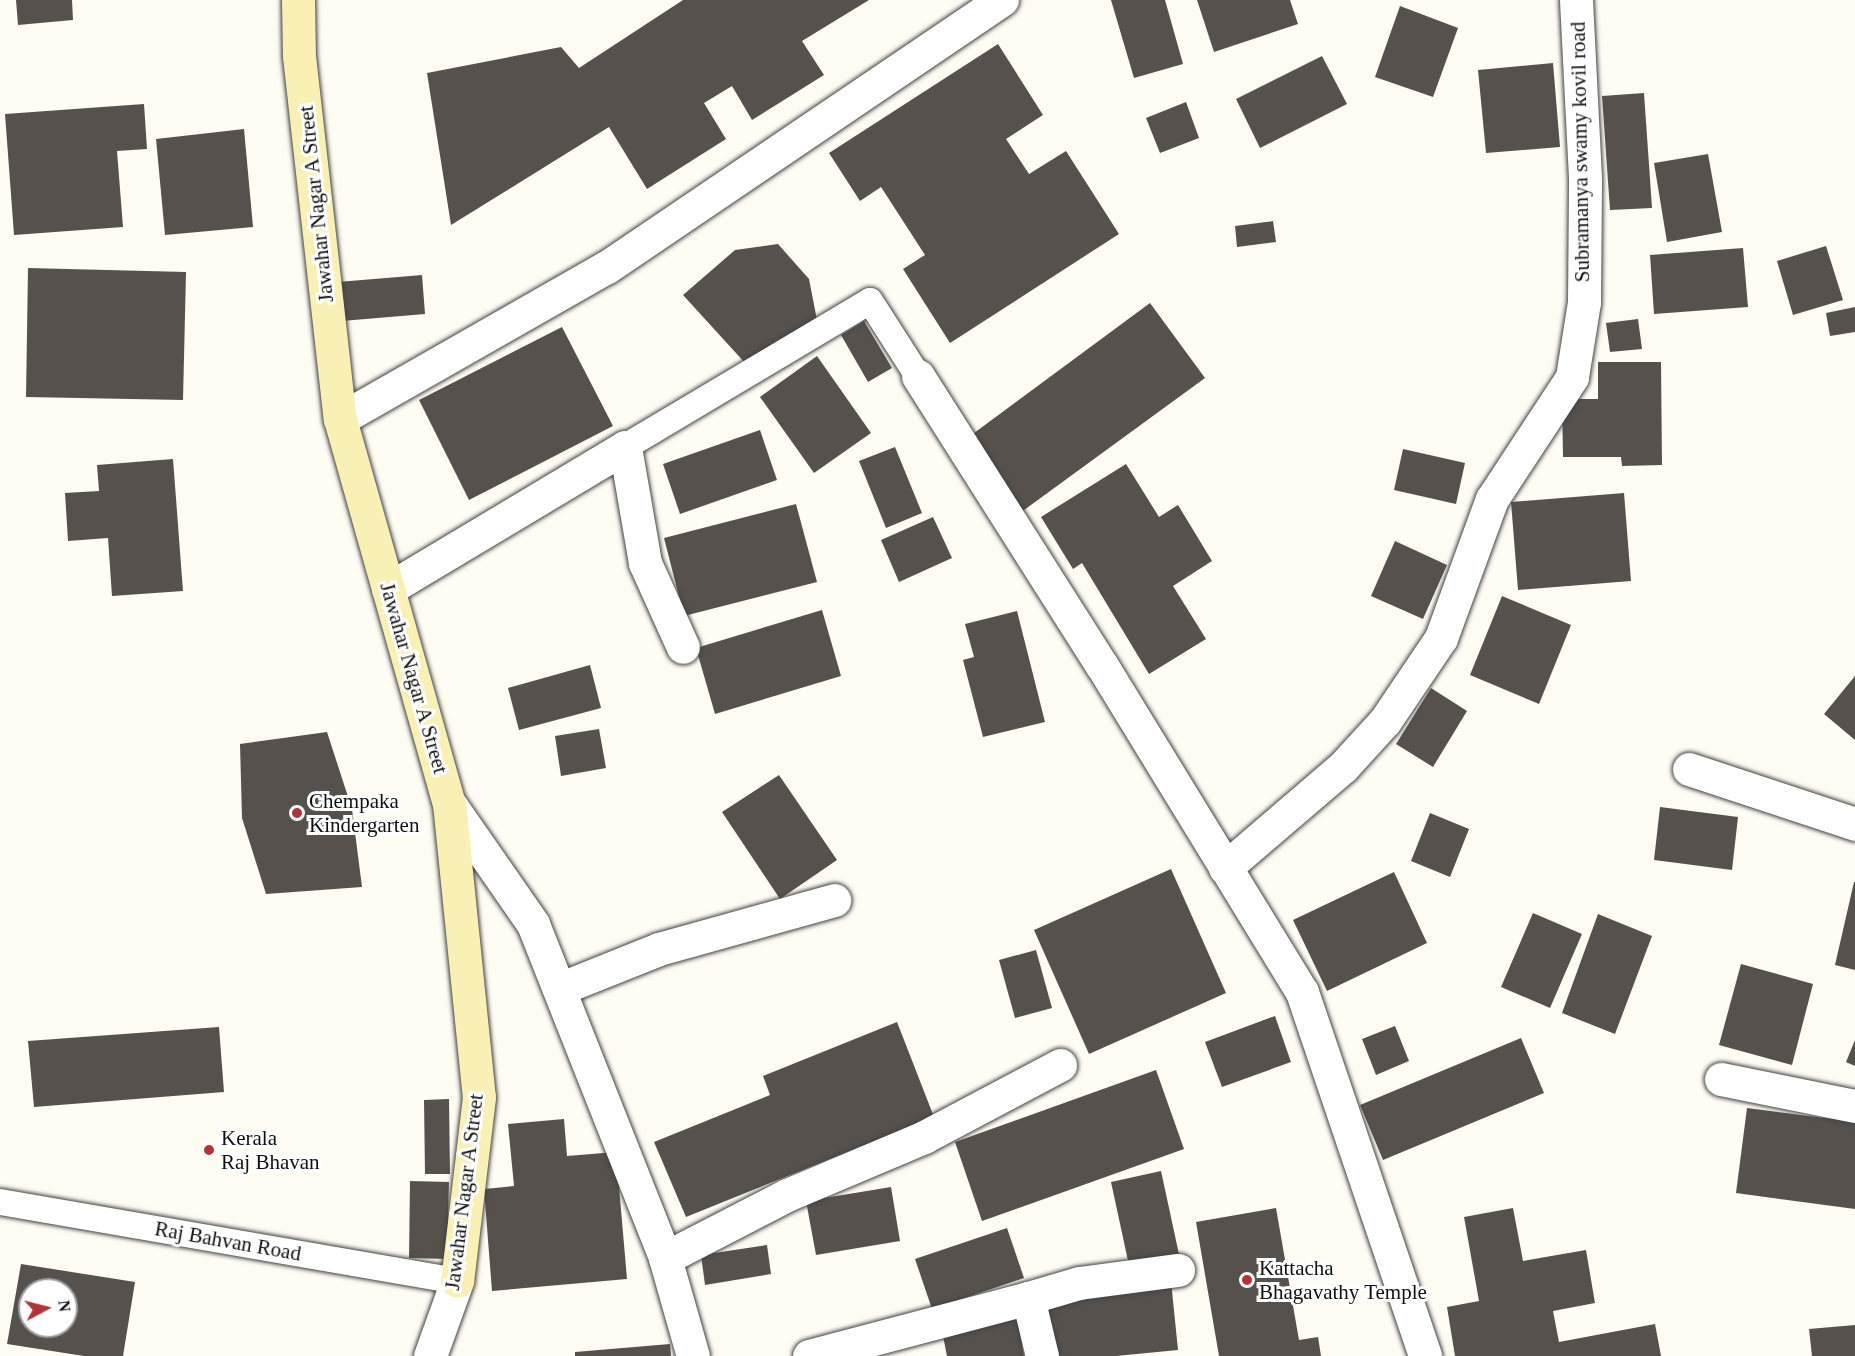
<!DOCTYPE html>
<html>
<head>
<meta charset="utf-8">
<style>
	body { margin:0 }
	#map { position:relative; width:1855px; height:1356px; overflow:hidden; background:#fefcf3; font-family:Georgia,serif }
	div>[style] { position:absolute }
	.building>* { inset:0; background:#57514d }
	.roads { filter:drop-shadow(0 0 2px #424242) drop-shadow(0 0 2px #424242) }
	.lane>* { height:26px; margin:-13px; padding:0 13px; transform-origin:13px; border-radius:13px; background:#fff }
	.street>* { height:33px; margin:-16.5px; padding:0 16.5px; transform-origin:16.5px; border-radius:16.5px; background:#fff }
	.secondary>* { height:33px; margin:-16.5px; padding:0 16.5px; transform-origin:16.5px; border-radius:16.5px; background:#f8f0b4 }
	.dots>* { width:16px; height:16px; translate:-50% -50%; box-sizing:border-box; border:3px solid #fff; border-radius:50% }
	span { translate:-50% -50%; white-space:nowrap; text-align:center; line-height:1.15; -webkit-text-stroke:6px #fff; paint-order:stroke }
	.street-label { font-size:21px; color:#0f0f0f }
	.poi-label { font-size:21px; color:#0f0f0f }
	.left { translate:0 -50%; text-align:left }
	.north { position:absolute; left:18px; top:1278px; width:60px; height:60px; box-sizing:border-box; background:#fff; border:2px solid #9f9f9f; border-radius:50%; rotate:83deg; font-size:16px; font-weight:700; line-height:24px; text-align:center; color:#0f0f0f }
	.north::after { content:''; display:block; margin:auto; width:21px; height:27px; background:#b4333b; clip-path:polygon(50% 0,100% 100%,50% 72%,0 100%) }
</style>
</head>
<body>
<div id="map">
	<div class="building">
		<div style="clip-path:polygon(16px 0,72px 0,73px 20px,18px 25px)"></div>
		<div style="clip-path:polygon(683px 0,869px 0,802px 41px,824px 75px,752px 120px,732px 86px,704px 103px,726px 139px,647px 189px,609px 127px,451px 225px,427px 73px,561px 47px,579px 68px)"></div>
		<div style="clip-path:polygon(1111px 0,1165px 0,1183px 64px,1134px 78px)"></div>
		<div style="clip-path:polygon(1197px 0,1290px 0,1298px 24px,1214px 52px)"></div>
		<div style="clip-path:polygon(1400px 6px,1458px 28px,1433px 97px,1375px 77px)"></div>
		<div style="clip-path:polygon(998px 44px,1043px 115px,1006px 139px,1029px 174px,1066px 151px,1119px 234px,950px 343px,903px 269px,925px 255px,881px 187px,860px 201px,829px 153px)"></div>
		<div style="clip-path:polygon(1322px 56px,1347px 104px,1260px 148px,1236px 99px)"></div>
		<div style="clip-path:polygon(1553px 63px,1560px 147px,1486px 153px,1478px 70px)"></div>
		<div style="clip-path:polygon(1644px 93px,1652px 208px,1610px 210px,1602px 96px)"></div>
		<div style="clip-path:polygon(1186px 102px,1199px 138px,1160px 153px,1146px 118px)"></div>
		<div style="clip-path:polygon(144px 104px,147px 149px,117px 151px,123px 227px,14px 235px,5px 114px)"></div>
		<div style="clip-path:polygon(244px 129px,253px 227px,165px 235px,156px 139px)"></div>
		<div style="clip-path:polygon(1708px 154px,1722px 232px,1667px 242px,1654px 163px)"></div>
		<div style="clip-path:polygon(1273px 221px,1276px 242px,1237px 247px,1235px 226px)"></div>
		<div style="clip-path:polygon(778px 244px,809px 279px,817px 320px,746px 364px,683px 295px,735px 250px)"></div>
		<div style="clip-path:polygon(1826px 246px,1843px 300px,1793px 315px,1777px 261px)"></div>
		<div style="clip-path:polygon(1743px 248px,1748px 307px,1654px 314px,1650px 255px)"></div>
		<div style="clip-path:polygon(28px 268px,186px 272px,183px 400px,26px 397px)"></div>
		<div style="clip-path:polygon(422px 275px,425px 314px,342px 321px,338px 282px)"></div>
		<div style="clip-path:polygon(1150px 303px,1205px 378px,1020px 513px,966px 439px)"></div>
		<div style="clip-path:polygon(1855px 307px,1855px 332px,1830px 336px,1826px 313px)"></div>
		<div style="clip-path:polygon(1638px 319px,1642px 349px,1610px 352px,1606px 323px)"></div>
		<div style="clip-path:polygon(864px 321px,892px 368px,868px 382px,841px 335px)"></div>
		<div style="clip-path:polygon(562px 327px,613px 426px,469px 500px,419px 400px)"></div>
		<div style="clip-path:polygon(817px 356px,871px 433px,814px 473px,760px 397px)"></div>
		<div style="clip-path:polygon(1598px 362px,1661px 362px,1662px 465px,1622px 466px,1621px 457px,1563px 457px,1562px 399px,1598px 399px)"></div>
		<div style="clip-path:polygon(760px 430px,777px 480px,680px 514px,663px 464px)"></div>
		<div style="clip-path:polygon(895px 447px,922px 513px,886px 528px,859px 461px)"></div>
		<div style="clip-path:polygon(1403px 449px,1465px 463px,1456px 504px,1394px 490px)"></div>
		<div style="clip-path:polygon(173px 459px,183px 591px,112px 596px,108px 538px,68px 541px,65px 493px,99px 491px,97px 465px)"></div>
		<div style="clip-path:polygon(1126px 464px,1159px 517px,1178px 505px,1212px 561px,1173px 586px,1206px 639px,1149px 674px,1082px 563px,1073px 569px,1041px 517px)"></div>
		<div style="clip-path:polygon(1624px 493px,1631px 581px,1518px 590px,1511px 502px)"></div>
		<div style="clip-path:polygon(796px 504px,817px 582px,684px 616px,664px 538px)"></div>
		<div style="clip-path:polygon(933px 517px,952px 558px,899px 582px,881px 540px)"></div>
		<div style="clip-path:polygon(1395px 541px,1447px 565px,1423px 619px,1371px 596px)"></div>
		<div style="clip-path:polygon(1502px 596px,1571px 625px,1539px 704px,1470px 675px)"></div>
		<div style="clip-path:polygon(822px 610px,841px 676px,715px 714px,696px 648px)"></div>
		<div style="clip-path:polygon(1017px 611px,1045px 722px,983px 737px,963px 660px,974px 657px,965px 624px)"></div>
		<div style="clip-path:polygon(590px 665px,601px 708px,519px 730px,508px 688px)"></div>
		<div style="clip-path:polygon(1855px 676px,1855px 740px,1824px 714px)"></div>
		<div style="clip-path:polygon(1431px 688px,1467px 711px,1433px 767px,1396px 744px)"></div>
		<div style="clip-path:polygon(599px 729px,606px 768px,561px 776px,555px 736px)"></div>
		<div style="clip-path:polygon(327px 732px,352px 809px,362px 887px,266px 894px,242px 818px,240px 744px)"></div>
		<div style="clip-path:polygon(779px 775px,837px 860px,780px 899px,722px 812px)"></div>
		<div style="clip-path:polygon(1660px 807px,1738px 817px,1732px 870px,1654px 860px)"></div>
		<div style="clip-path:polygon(1430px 813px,1469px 829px,1450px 877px,1411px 861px)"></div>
		<div style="clip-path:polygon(1171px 869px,1226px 993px,1089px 1054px,1034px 930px)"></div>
		<div style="clip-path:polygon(1394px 872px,1427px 943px,1327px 991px,1293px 920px)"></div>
		<div style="clip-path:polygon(1854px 882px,1855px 882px,1855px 970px,1835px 965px)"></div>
		<div style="clip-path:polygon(1533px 913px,1582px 934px,1550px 1008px,1501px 987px)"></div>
		<div style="clip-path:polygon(1598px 914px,1652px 936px,1615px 1034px,1562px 1013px)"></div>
		<div style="clip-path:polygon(1036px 950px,1052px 1008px,1015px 1018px,999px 960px)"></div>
		<div style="clip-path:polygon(1741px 964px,1813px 984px,1792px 1065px,1719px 1045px)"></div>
		<div style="clip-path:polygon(1275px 1016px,1291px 1062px,1222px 1087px,1205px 1042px)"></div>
		<div style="clip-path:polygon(897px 1022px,934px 1117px,686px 1217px,654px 1142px,770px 1095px,763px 1076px)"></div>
		<div style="clip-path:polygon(1395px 1026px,1409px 1061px,1376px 1075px,1362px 1039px)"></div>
		<div style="clip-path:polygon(219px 1027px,224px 1092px,34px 1107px,28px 1041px)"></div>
		<div style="clip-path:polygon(1521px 1038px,1544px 1093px,1383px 1160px,1360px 1105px)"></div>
		<div style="clip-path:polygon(1855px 1040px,1855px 1066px,1846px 1062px)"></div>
		<div style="clip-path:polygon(1156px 1070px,1184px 1149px,982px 1221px,955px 1142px)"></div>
		<div style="clip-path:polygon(449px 1099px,450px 1174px,425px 1174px,424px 1100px)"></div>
		<div style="clip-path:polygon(1747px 1108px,1855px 1122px,1855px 1209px,1736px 1193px)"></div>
		<div style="clip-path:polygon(564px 1119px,567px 1156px,616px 1152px,627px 1279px,492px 1291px,484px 1189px,514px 1186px,508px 1124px)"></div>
		<div style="clip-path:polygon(1161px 1171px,1180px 1259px,1130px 1270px,1111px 1182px)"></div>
		<div style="clip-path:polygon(410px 1181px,449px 1182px,447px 1259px,409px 1258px)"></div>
		<div style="clip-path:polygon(891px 1187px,900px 1241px,816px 1255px,806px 1201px)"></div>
		<div style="clip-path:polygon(1276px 1208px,1299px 1340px,1318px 1337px,1321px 1356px,1219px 1356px,1196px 1222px)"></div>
		<div style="clip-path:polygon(1513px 1208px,1523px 1261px,1586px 1250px,1595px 1303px,1553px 1311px,1559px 1342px,1655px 1324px,1661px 1356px,1455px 1356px,1447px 1307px,1479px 1301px,1464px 1217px)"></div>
		<div style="clip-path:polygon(1007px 1228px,1024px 1278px,932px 1309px,915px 1259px)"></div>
		<div style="clip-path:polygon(767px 1245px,771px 1274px,705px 1285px,701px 1255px)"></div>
		<div style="clip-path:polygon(evenodd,21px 1264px,135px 1282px,123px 1356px,84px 1356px,7px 1344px,21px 1264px,30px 1290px,66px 1290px,66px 1326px,30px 1326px,30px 1290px)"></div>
		<div style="clip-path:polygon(1171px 1281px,1178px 1350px,1116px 1356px,1053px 1356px,1047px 1294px)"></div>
		<div style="clip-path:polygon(1017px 1317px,1024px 1356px,947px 1356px,942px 1331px)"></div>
		<div style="clip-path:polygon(1855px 1325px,1855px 1356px,1812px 1356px,1809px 1329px)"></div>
		<div style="clip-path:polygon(670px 1344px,671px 1356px,575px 1356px,575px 1352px)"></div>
	</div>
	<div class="roads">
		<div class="lane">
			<div style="left:625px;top:447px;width:285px;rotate:-30.8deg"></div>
			<div style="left:870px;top:301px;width:89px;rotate:57.4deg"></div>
			<div style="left:0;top:1202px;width:464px;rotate:9.8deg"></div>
		</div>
		<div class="street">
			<div style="left:918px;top:376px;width:341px;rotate:57.6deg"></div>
			<div style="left:1101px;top:664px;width:385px;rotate:58.5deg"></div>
			<div style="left:1302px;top:992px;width:384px;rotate:71.3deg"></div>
			<div style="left:340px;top:419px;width:307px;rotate:-29.7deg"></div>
			<div style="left:607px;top:267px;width:477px;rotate:-34.1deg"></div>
			<div style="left:388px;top:589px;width:276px;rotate:-30.9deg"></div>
			<div style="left:625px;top:447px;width:118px;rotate:80.2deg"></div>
			<div style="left:645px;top:563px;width:92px;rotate:65.7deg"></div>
			<div style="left:1689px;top:769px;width:175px;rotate:18.3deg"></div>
			<div style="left:449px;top:803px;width:147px;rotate:55.2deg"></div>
			<div style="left:533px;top:924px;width:359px;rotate:68.4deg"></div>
			<div style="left:665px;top:1258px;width:102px;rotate:74.1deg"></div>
			<div style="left:1225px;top:868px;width:155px;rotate:-40.6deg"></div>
			<div style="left:1343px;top:767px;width:62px;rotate:-47.6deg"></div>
			<div style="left:1385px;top:721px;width:100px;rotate:-56deg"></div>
			<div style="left:1441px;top:638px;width:148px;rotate:-69.9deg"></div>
			<div style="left:1492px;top:499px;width:146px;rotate:-56.7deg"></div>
			<div style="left:1572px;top:377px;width:76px;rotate:-80.9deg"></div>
			<div style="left:1584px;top:302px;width:124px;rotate:-89.5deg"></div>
			<div style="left:1585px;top:178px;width:178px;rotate:-92.9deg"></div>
			<div style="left:559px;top:989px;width:108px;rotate:-21.8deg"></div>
			<div style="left:659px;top:949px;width:182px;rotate:-15.6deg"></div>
			<div style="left:1721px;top:1079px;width:137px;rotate:11.4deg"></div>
			<div style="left:665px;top:1258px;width:137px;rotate:-27.3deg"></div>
			<div style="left:787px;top:1195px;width:149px;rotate:-22.9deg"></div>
			<div style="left:924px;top:1137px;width:154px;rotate:-27.9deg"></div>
			<div style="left:1028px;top:1298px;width:53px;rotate:-16.4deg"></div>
			<div style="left:1079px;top:1283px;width:100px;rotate:-7.5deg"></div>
			<div style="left:430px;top:1356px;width:80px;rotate:-70.2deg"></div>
			<div style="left:809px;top:1356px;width:227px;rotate:-14.8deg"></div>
			<div style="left:1028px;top:1298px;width:60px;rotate:76.4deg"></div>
		</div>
		<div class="secondary">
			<div style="left:298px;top:0;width:56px;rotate:89deg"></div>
			<div style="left:299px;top:56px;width:365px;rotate:83.6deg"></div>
			<div style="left:340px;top:419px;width:399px;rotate:74.2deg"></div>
			<div style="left:449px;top:803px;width:296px;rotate:84.2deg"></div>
			<div style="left:479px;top:1097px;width:185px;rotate:96.8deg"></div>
		</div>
	</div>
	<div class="dots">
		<div style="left:297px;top:813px;background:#b4333b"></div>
		<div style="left:209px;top:1150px;background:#b4333b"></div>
		<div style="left:1247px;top:1280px;background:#b4333b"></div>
	</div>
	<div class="street-label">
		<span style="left:1580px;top:152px;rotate:-91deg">Subramanya swamy kovil road</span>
		<span style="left:316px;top:204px;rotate:-96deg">Jawahar Nagar A Street</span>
		<span style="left:414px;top:678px;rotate:74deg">Jawahar Nagar A Street</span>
		<span style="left:464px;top:1192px;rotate:-83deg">Jawahar Nagar A Street</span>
		<span style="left:228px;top:1241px;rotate:10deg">Raj Bahvan Road</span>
	</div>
	<div class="poi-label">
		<span class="left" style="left:309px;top:813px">Chempaka<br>Kindergarten</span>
		<span class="left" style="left:221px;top:1150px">Kerala<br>Raj Bhavan</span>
		<span class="left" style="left:1259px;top:1280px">Kattacha<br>Bhagavathy Temple</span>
	</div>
	<div class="north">N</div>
</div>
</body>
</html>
